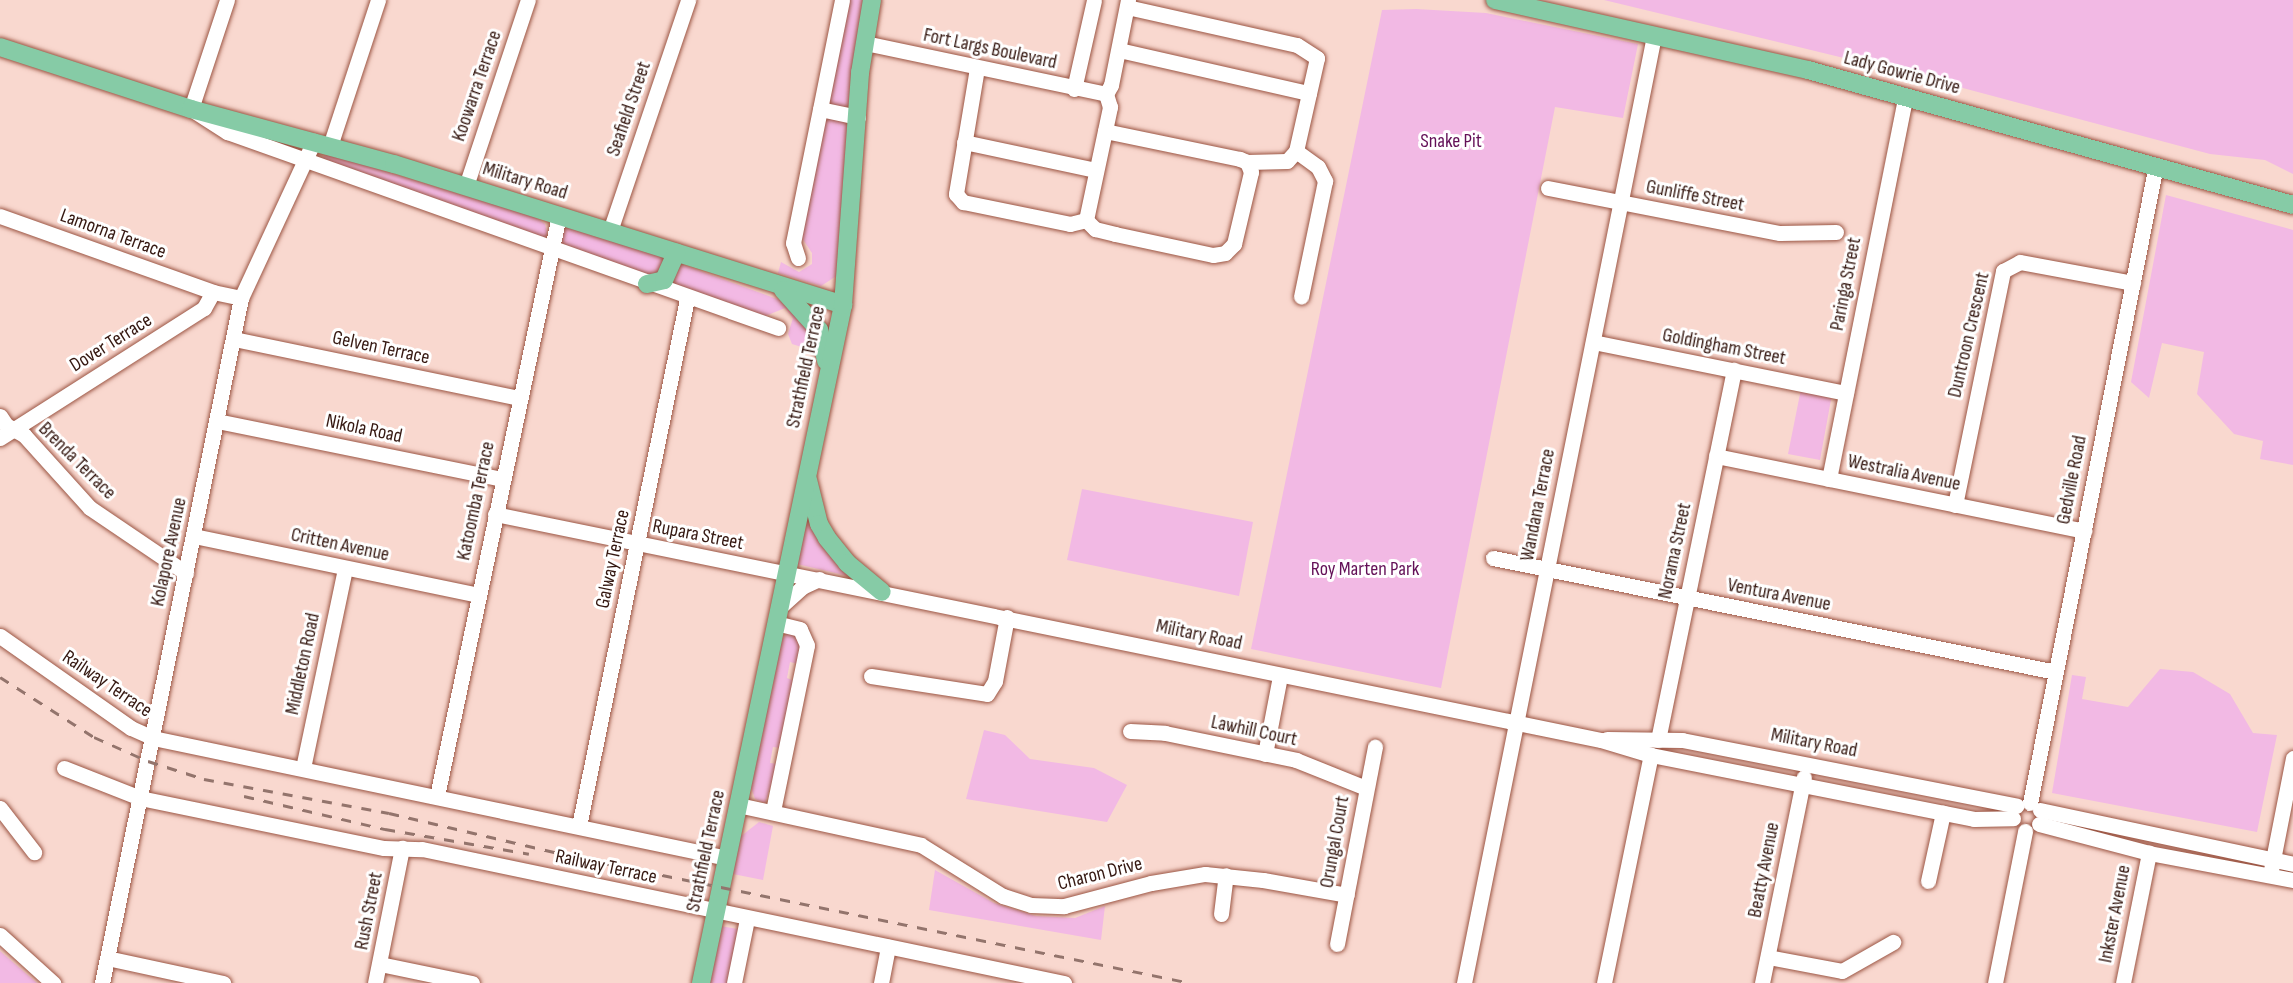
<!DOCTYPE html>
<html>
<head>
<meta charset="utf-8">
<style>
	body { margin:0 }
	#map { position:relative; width:2293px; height:983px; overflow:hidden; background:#f9d8cf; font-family:"Sofia Sans Condensed",sans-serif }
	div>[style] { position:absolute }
	.green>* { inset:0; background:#f2b9e4 }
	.roads { filter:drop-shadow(0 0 2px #9b5543) drop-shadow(0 0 2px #9b5543) }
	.minor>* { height:15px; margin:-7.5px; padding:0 7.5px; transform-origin:7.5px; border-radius:7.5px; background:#fff }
	.major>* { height:18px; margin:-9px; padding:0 9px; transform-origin:9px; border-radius:9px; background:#86cba6 }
	.rail>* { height:3px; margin-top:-1.5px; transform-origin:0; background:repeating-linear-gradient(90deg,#93746c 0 10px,transparent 0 20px) }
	span { translate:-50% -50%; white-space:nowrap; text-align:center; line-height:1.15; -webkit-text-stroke:6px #fff; paint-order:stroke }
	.street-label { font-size:20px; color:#351811 }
	.park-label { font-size:20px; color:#631057 }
</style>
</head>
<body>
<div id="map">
	<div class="green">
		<div style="clip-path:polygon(847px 0,867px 0,851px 108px,827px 104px)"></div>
		<div style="clip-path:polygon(1604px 0,2293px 0,2293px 174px,2265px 160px,2210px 154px,1918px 76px)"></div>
		<div style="clip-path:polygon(1416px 9px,1486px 13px,1638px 44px,1623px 118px,1555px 107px,1441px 688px,1251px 649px,1382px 10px)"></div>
		<div style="clip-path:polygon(825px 117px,849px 122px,838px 275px,821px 286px,778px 273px,781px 262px,799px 272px,812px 264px,812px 253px,800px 235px)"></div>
		<div style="clip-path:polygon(328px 154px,535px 217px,545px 224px,547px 233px,545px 239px,322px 158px)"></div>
		<div style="clip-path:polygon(2166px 195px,2293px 230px,2293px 465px,2260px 459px,2263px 441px,2234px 434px,2197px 394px,2204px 352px,2162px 343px,2149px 398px,2131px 382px)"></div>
		<div style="clip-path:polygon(564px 228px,568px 228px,667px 258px,657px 278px,560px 246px)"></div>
		<div style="clip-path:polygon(681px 264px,788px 303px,802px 315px,821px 353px,792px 344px,788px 334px,793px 318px,785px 308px,763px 317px,665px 285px)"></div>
		<div style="clip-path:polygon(1801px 389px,1832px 394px,1820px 460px,1788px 454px)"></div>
		<div style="clip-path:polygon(1082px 489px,1253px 522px,1239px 596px,1067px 560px)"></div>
		<div style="clip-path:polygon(810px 508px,861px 579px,797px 564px)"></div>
		<div style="clip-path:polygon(790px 631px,801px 637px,798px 664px,790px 662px,787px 678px,794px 681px,781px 748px,773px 747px,770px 763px,778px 764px,765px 803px,755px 799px,751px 787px,780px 641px)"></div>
		<div style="clip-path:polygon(2160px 669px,2193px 672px,2230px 694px,2253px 733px,2277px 735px,2257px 832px,2052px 793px,2072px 675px,2086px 677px,2082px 699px,2128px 707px)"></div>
		<div style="clip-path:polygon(984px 730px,1005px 735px,1030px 759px,1094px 768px,1127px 785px,1107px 822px,966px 799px)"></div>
		<div style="clip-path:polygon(759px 822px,773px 826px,763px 880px,733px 874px,740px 837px)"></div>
		<div style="clip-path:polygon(935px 870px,994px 903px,1036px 916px,1075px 918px,1105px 906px,1101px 940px,929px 910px)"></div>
		<div style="clip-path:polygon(720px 926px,744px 930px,733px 983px,709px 983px)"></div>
		<div style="clip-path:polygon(0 951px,37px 983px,0 983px)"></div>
	</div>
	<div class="roads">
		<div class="minor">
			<div style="left:227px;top:0;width:115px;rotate:108.3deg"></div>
			<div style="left:191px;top:109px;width:43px;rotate:32.6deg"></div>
			<div style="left:227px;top:132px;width:585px;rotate:19.58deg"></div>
			<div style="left:1127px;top:7px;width:174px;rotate:12.6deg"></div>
			<div style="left:1297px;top:45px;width:24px;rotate:33deg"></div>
			<div style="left:1317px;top:58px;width:95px;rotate:102.7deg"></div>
			<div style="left:1296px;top:151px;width:13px;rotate:132deg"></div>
			<div style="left:1287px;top:161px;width:40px;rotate:178.6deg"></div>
			<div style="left:865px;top:43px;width:246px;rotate:11.9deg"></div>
			<div style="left:1119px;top:50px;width:195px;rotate:12.8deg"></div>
			<div style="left:977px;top:68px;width:128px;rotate:99.5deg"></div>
			<div style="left:956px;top:194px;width:11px;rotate:49deg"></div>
			<div style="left:963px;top:202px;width:109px;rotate:11.6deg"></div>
			<div style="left:1070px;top:224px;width:16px;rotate:-14deg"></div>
			<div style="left:1086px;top:220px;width:116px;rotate:-78deg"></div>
			<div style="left:1110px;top:107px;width:14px;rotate:-107deg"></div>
			<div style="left:1074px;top:89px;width:91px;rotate:-77.3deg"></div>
			<div style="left:1106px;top:94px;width:10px;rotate:-61deg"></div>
			<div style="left:1111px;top:85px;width:87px;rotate:-78.7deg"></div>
			<div style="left:820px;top:109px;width:39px;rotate:12deg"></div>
			<div style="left:964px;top:142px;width:135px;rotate:12deg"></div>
			<div style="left:330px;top:146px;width:154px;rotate:-71.8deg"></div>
			<div style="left:1296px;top:151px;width:27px;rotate:36deg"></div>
			<div style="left:1318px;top:167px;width:16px;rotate:63deg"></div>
			<div style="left:1325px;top:181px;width:118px;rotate:101.7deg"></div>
			<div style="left:466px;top:186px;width:196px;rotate:-71.6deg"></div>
			<div style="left:1548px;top:188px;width:236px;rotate:11deg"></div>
			<div style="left:1780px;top:233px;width:56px;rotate:-1deg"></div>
			<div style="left:0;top:216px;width:226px;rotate:19.6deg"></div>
			<div style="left:1086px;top:220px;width:13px;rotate:45deg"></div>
			<div style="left:1095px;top:229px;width:21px;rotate:14deg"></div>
			<div style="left:1115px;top:234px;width:100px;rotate:12.1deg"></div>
			<div style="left:1213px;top:255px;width:12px;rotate:-9deg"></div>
			<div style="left:1225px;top:253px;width:13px;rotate:-45deg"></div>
			<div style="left:1234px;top:244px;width:74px;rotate:-76.7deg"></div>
			<div style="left:1251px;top:172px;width:11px;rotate:-112deg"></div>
			<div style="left:1247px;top:162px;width:8px;rotate:-157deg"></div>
			<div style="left:1240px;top:159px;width:138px;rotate:-168.3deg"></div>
			<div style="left:610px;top:231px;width:244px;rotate:-71.3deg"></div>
			<div style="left:798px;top:258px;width:16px;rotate:-108deg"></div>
			<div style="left:793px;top:243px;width:248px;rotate:-78.6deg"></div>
			<div style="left:234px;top:339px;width:291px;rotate:11.7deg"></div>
			<div style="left:1593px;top:342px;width:258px;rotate:11.4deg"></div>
			<div style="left:0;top:416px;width:11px;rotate:56deg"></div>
			<div style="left:6px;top:425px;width:21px;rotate:29deg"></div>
			<div style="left:24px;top:435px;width:98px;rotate:47.9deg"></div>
			<div style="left:90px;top:508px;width:116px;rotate:34.1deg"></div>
			<div style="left:217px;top:421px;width:291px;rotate:11.5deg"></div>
			<div style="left:0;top:438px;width:242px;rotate:-32.5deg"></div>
			<div style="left:204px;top:308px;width:18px;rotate:-61deg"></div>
			<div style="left:213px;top:292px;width:29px;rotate:12deg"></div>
			<div style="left:1716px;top:456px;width:376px;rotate:11.5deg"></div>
			<div style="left:1829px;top:479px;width:389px;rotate:-78.7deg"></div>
			<div style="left:1955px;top:505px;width:239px;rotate:-78.4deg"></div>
			<div style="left:2003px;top:271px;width:19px;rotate:-28deg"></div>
			<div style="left:2020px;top:262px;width:115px;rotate:10.5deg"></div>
			<div style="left:495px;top:514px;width:1129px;rotate:11.55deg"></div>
			<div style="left:1601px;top:740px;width:52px;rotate:16.7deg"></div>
			<div style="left:1651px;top:755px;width:329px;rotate:11.2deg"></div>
			<div style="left:1974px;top:819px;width:39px;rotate:-1deg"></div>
			<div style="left:194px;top:536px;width:290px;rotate:11.7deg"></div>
			<div style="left:1493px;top:558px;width:574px;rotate:11.45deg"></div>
			<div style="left:779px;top:608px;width:31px;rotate:-42deg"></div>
			<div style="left:802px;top:587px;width:19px;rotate:-25deg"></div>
			<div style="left:0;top:636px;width:160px;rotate:35.1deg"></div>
			<div style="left:131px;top:728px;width:24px;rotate:24deg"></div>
			<div style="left:153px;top:738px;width:586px;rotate:11.81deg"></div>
			<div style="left:871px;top:676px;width:117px;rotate:8.8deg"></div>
			<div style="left:987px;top:694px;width:15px;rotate:-58deg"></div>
			<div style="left:995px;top:681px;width:65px;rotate:-79.4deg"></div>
			<div style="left:1130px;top:731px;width:35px;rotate:3deg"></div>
			<div style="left:1165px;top:733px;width:134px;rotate:11.6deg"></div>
			<div style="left:1296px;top:760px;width:75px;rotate:21.8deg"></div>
			<div style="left:1607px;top:739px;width:75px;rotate:0.8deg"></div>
			<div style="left:1682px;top:740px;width:341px;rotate:11.1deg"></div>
			<div style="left:1658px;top:740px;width:378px;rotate:-78.4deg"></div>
			<div style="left:1265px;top:754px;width:79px;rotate:-79.1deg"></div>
			<div style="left:64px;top:768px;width:82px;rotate:21.5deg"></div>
			<div style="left:140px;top:798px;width:249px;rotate:11.6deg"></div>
			<div style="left:384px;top:848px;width:38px;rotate:2deg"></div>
			<div style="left:422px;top:849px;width:656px;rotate:11.79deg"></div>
			<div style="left:303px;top:768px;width:204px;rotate:-78.1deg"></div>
			<div style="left:437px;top:796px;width:594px;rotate:-78.14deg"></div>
			<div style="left:2030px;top:803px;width:650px;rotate:-78.83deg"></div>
			<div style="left:738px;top:805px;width:187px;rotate:12.3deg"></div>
			<div style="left:921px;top:845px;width:97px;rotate:31.9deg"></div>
			<div style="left:1003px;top:896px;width:29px;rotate:18deg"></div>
			<div style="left:1031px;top:905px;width:33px;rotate:2deg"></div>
			<div style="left:1064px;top:906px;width:90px;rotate:-14.8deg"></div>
			<div style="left:1151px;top:883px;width:55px;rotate:-9.5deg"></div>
			<div style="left:1205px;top:874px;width:58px;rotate:5.9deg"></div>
			<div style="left:1263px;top:880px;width:85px;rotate:10.1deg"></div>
			<div style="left:0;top:808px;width:56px;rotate:52.3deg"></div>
			<div style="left:2040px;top:810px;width:259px;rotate:12deg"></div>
			<div style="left:773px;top:811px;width:169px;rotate:-78.4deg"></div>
			<div style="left:807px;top:645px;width:17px;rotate:-114deg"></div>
			<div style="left:800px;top:629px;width:25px;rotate:-166deg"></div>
			<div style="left:2039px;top:824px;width:114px;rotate:14.8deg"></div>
			<div style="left:2149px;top:853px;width:147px;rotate:10.6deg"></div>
			<div style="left:579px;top:826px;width:538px;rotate:-78.42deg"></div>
			<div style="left:2271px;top:870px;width:114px;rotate:-78.9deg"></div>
			<div style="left:1928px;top:881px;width:70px;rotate:-77.6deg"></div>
			<div style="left:1221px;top:914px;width:39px;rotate:-83deg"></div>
			<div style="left:0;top:935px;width:72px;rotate:42.2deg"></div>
			<div style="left:1337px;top:944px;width:201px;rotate:-79.1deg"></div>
			<div style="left:1768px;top:957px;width:75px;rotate:10.7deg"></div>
			<div style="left:1842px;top:971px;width:59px;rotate:-29.6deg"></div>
			<div style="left:107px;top:958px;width:119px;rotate:12.2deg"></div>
			<div style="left:380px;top:964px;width:94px;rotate:11.7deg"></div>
			<div style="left:102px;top:983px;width:699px;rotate:-78.53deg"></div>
			<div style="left:241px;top:298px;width:173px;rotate:-65.1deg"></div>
			<div style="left:375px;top:983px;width:138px;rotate:-78.7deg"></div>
			<div style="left:734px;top:983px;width:65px;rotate:-78.5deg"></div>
			<div style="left:881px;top:983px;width:37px;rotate:-79deg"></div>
			<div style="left:1464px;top:983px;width:966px;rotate:-78.66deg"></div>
			<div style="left:1604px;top:983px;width:233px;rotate:-78.4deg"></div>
			<div style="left:1762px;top:983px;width:210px;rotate:-78.5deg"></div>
			<div style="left:1995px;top:983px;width:155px;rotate:-78.8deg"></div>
			<div style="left:2123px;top:983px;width:133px;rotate:-78.7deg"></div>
		</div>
		<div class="major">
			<div style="left:1495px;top:0;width:321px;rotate:12.6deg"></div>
			<div style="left:1808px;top:70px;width:503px;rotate:15.55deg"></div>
			<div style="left:0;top:47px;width:201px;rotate:18deg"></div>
			<div style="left:191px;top:109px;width:210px;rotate:15.2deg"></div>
			<div style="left:394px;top:164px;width:471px;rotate:17.4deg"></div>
			<div style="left:647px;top:284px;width:17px;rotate:-13deg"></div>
			<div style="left:664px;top:280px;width:30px;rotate:-66deg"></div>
			<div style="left:783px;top:290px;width:54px;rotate:48deg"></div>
			<div style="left:819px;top:330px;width:32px;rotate:77deg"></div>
			<div style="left:808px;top:480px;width:45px;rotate:76deg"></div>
			<div style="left:819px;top:524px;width:16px;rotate:60deg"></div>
			<div style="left:827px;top:538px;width:32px;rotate:51deg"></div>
			<div style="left:847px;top:563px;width:45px;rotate:39.6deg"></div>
			<div style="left:701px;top:983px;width:693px;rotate:-78.17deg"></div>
			<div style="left:843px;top:305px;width:233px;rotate:-85.8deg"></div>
			<div style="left:860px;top:73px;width:74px;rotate:-80.7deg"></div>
		</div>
	</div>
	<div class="rail">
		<div style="left:0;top:677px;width:112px;rotate:32.6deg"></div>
		<div style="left:94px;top:737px;width:59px;rotate:24deg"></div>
		<div style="left:148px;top:761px;width:59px;rotate:17.8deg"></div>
		<div style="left:204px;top:779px;width:188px;rotate:10.4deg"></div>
		<div style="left:389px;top:813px;width:200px;rotate:13.3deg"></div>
		<div style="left:584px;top:859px;width:620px;rotate:11.55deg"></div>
		<div style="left:244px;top:796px;width:145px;rotate:13.2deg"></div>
		<div style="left:385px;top:829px;width:146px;rotate:9.8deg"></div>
	</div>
	<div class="street-label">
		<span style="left:990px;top:49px;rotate:12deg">Fort Largs Boulevard</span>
		<span style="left:1902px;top:73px;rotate:15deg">Lady Gowrie Drive</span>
		<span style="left:477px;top:86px;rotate:-71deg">Koowarra Terrace</span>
		<span style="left:629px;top:109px;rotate:-71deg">Seafield Street</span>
		<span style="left:525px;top:181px;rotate:17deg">Military Road</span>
		<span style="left:1695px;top:196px;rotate:11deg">Gunliffe Street</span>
		<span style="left:113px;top:234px;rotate:20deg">Lamorna Terrace</span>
		<span style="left:1846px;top:284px;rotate:-79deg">Paringa Street</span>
		<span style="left:1969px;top:335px;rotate:-77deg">Duntroon Crescent</span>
		<span style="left:111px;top:343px;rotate:-32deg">Dover Terrace</span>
		<span style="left:1724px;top:347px;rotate:11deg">Goldingham Street</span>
		<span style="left:381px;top:348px;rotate:12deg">Gelven Terrace</span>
		<span style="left:806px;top:367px;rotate:-78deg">Strathfield Terrace</span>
		<span style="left:364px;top:429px;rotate:12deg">Nikola Road</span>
		<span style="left:77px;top:461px;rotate:45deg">Brenda Terrace</span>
		<span style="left:1904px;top:473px;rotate:12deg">Westralia Avenue</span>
		<span style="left:2072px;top:480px;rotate:-79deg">Gedville Road</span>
		<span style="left:476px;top:501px;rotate:-78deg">Katoomba Terrace</span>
		<span style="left:1538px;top:505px;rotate:-79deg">Wandana Terrace</span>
		<span style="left:698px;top:535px;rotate:11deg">Rupara Street</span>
		<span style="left:340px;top:545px;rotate:12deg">Critten Avenue</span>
		<span style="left:1675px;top:551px;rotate:-78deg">Norama Street</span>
		<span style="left:169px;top:552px;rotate:-78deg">Kolapore Avenue</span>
		<span style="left:613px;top:559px;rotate:-78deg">Galway Terrace</span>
		<span style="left:1779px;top:595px;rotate:11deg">Ventura Avenue</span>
		<span style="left:1199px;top:635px;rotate:12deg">Military Road</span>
		<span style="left:303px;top:664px;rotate:-78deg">Middleton Road</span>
		<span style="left:107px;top:684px;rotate:34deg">Railway Terrace</span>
		<span style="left:1254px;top:731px;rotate:12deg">Lawhill Court</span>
		<span style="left:1814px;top:743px;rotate:11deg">Military Road</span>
		<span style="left:1335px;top:842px;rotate:-80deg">Orungal Court</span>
		<span style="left:706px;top:851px;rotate:-78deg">Strathfield Terrace</span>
		<span style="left:606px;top:867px;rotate:12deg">Railway Terrace</span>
		<span style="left:1764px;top:870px;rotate:-79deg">Beatty Avenue</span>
		<span style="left:1100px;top:874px;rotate:-14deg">Charon Drive</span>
		<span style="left:369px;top:911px;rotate:-79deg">Rush Street</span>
		<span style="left:2115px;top:914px;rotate:-79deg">Inkster Avenue</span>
	</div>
	<div class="park-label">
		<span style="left:1451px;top:141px">Snake Pit</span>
		<span style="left:1365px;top:569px">Roy Marten Park</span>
	</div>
</div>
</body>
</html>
